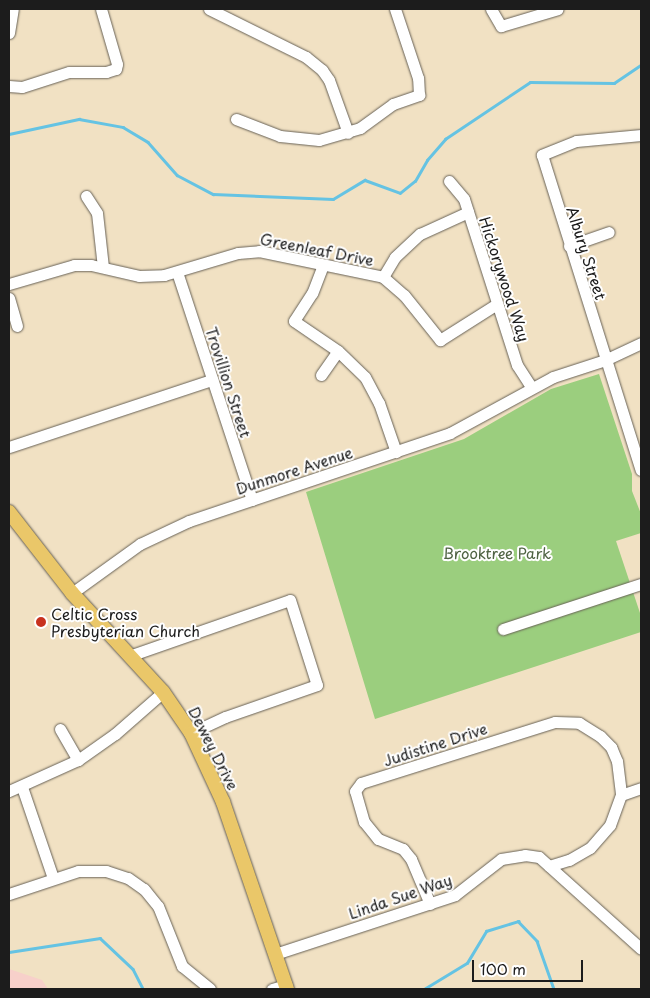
<!DOCTYPE html>
<html>
<head>
<meta charset="utf-8">
<style>
	body { margin:0 }
	#map { position:relative; width:650px; height:998px; overflow:hidden; background:#f1e1c3; font-family:"Playpen Sans",sans-serif }
	div>[style] { position:absolute }
	.built>* { inset:0; background:#f7d0ca }
	.green>* { inset:0; background:#9bce7e }
	.stream>* { height:2.5px; margin:-1.25px; padding:0 1.25px; transform-origin:1.25px; border-radius:1.25px; background:#65c3e3 }
	.roads { filter:drop-shadow(0 0 1px #676156) drop-shadow(0 0 1px #676156) }
	.minor>* { height:11px; margin:-5.5px; padding:0 5.5px; transform-origin:5.5px; border-radius:5.5px; background:#fff }
	.major>* { height:14px; margin:-7px; padding:0 7px; transform-origin:7px; border-radius:7px; background:#eac769 }
	.dots>* { width:14px; height:14px; translate:-50% -50%; box-sizing:border-box; border:2px solid #fff; border-radius:50% }
	span { translate:-50% -50%; white-space:nowrap; text-align:center; line-height:1.15; -webkit-text-stroke:4px #fff; paint-order:stroke }
	.street-label { font-size:15px; color:#1c1c1c }
	.park-label { font-size:15px; color:#4f6343 }
	.poi-label { font-size:15px; color:#1c1c1c }
	.left { translate:0 -50%; text-align:left }
	.frame { position:absolute; inset:0; border:10px solid #1c1c1c; pointer-events:none }
	.scale { position:absolute; left:472px; top:960px; width:111px; height:22px; box-sizing:border-box; border:2px solid #1c1c1c; border-top:0; padding-left:6px; font-size:15px; line-height:18px; white-space:nowrap; color:#1c1c1c; -webkit-text-stroke:4px #fff; paint-order:stroke }
</style>
</head>
<body>
<div id="map">
	<div class="built">
		<div style="clip-path:polygon(9px 969px,42px 980px,48px 989px,9px 989px)"></div>
	</div>
	<div class="green">
		<div style="clip-path:polygon(599px 374px,632px 474px,632px 491px,641px 514px,641px 533px,616px 541px,641px 616px,641px 632px,375px 719px,306px 492px,464px 439px,551px 389px)"></div>
	</div>
	<div class="stream">
		<div style="left:9px;top:134px;width:72px;rotate:-12.1deg"></div>
		<div style="left:79px;top:119px;width:45px;rotate:10.3deg"></div>
		<div style="left:123px;top:127px;width:29px;rotate:31deg"></div>
		<div style="left:148px;top:142px;width:44px;rotate:48.7deg"></div>
		<div style="left:177px;top:175px;width:41px;rotate:27.8deg"></div>
		<div style="left:213px;top:194px;width:120px;rotate:2.4deg"></div>
		<div style="left:333px;top:199px;width:37px;rotate:-31deg"></div>
		<div style="left:365px;top:180px;width:37px;rotate:20deg"></div>
		<div style="left:400px;top:193px;width:19px;rotate:-39deg"></div>
		<div style="left:415px;top:181px;width:24px;rotate:-60deg"></div>
		<div style="left:427px;top:160px;width:28px;rotate:-49deg"></div>
		<div style="left:445px;top:139px;width:102px;rotate:-33.8deg"></div>
		<div style="left:530px;top:82px;width:84px;rotate:0.7deg"></div>
		<div style="left:614px;top:83px;width:32px;rotate:-34deg"></div>
		<div style="left:9px;top:952px;width:92px;rotate:-8.7deg"></div>
		<div style="left:100px;top:938px;width:45px;rotate:43.2deg"></div>
		<div style="left:133px;top:969px;width:22px;rotate:63deg"></div>
		<div style="left:424px;top:989px;width:50px;rotate:-31.2deg"></div>
		<div style="left:467px;top:963px;width:37px;rotate:-59deg"></div>
		<div style="left:486px;top:931px;width:34px;rotate:-17deg"></div>
		<div style="left:518px;top:921px;width:28px;rotate:46deg"></div>
		<div style="left:537px;top:941px;width:51px;rotate:70.5deg"></div>
	</div>
	<div class="roads">
		<div class="minor">
			<div style="left:209px;top:9px;width:108px;rotate:26.3deg"></div>
			<div style="left:306px;top:57px;width:21px;rotate:39deg"></div>
			<div style="left:322px;top:70px;width:12px;rotate:55deg"></div>
			<div style="left:329px;top:80px;width:56px;rotate:70.3deg"></div>
			<div style="left:491px;top:9px;width:20px;rotate:60deg"></div>
			<div style="left:501px;top:26px;width:59px;rotate:-16.6deg"></div>
			<div style="left:9px;top:33px;width:24px;rotate:-81deg"></div>
			<div style="left:9px;top:86px;width:13px;rotate:4deg"></div>
			<div style="left:22px;top:87px;width:49px;rotate:-17.7deg"></div>
			<div style="left:69px;top:72px;width:37px"></div>
			<div style="left:106px;top:72px;width:10px;rotate:-17deg"></div>
			<div style="left:116px;top:69px;width:5px;rotate:-79deg"></div>
			<div style="left:117px;top:64px;width:57px;rotate:-106.2deg"></div>
			<div style="left:236px;top:119px;width:47px;rotate:21.1deg"></div>
			<div style="left:280px;top:136px;width:39px;rotate:6deg"></div>
			<div style="left:319px;top:140px;width:43px;rotate:-16.3deg"></div>
			<div style="left:360px;top:128px;width:41px;rotate:-36deg"></div>
			<div style="left:393px;top:104px;width:28px;rotate:-19deg"></div>
			<div style="left:419px;top:95px;width:17px;rotate:-93deg"></div>
			<div style="left:418px;top:78px;width:73px;rotate:-108.4deg"></div>
			<div style="left:641px;top:135px;width:65px;rotate:174.7deg"></div>
			<div style="left:576px;top:141px;width:37px;rotate:158deg"></div>
			<div style="left:542px;top:155px;width:330px;rotate:72.6deg"></div>
			<div style="left:449px;top:181px;width:23px;rotate:50deg"></div>
			<div style="left:464px;top:199px;width:174px;rotate:72.3deg"></div>
			<div style="left:517px;top:365px;width:27px;rotate:57deg"></div>
			<div style="left:86px;top:196px;width:20px;rotate:57deg"></div>
			<div style="left:97px;top:213px;width:54px;rotate:83.7deg"></div>
			<div style="left:569px;top:246px;width:42px;rotate:-19.3deg"></div>
			<div style="left:323px;top:265px;width:30px;rotate:111deg"></div>
			<div style="left:312px;top:293px;width:33px;rotate:123deg"></div>
			<div style="left:294px;top:321px;width:53px;rotate:34.3deg"></div>
			<div style="left:338px;top:351px;width:37px;rotate:44deg"></div>
			<div style="left:365px;top:377px;width:30px;rotate:62deg"></div>
			<div style="left:379px;top:403px;width:52px;rotate:70.9deg"></div>
			<div style="left:177px;top:272px;width:240px;rotate:71.8deg"></div>
			<div style="left:383px;top:277px;width:23px;rotate:-59deg"></div>
			<div style="left:395px;top:257px;width:34px;rotate:-43deg"></div>
			<div style="left:420px;top:234px;width:53px;rotate:-24.6deg"></div>
			<div style="left:9px;top:284px;width:68px;rotate:-16.3deg"></div>
			<div style="left:74px;top:265px;width:17px"></div>
			<div style="left:91px;top:265px;width:49px;rotate:12.9deg"></div>
			<div style="left:139px;top:276px;width:25px;rotate:-2deg"></div>
			<div style="left:164px;top:275px;width:77px;rotate:-16.6deg"></div>
			<div style="left:238px;top:253px;width:21px;rotate:-5deg"></div>
			<div style="left:259px;top:251px;width:127px;rotate:11.8deg"></div>
			<div style="left:383px;top:277px;width:28px;rotate:41deg"></div>
			<div style="left:404px;top:295px;width:58px;rotate:51.3deg"></div>
			<div style="left:440px;top:340px;width:67px;rotate:-32.3deg"></div>
			<div style="left:9px;top:298px;width:29px;rotate:74deg"></div>
			<div style="left:321px;top:375px;width:29px;rotate:-55deg"></div>
			<div style="left:9px;top:447px;width:214px;rotate:-18.3deg"></div>
			<div style="left:72px;top:593px;width:84px;rotate:-35.8deg"></div>
			<div style="left:140px;top:544px;width:54px;rotate:-25.1deg"></div>
			<div style="left:189px;top:521px;width:275px;rotate:-18.6deg"></div>
			<div style="left:450px;top:433px;width:117px;rotate:-28.5deg"></div>
			<div style="left:553px;top:377px;width:55px;rotate:-18.1deg"></div>
			<div style="left:605px;top:360px;width:40px;rotate:-25deg"></div>
			<div style="left:503px;top:629px;width:145px;rotate:-18.1deg"></div>
			<div style="left:129px;top:656px;width:170px;rotate:-19.2deg"></div>
			<div style="left:290px;top:600px;width:89px;rotate:72.4deg"></div>
			<div style="left:317px;top:685px;width:97px;rotate:160.8deg"></div>
			<div style="left:225px;top:717px;width:38px;rotate:155deg"></div>
			<div style="left:60px;top:729px;width:36px;rotate:60deg"></div>
			<div style="left:22px;top:787px;width:96px;rotate:71.2deg"></div>
			<div style="left:9px;top:791px;width:76px;rotate:-24.2deg"></div>
			<div style="left:78px;top:760px;width:45px;rotate:-35.1deg"></div>
			<div style="left:115px;top:734px;width:64px;rotate:-41.2deg"></div>
			<div style="left:549px;top:866px;width:21px;rotate:-17deg"></div>
			<div style="left:569px;top:860px;width:24px;rotate:-30deg"></div>
			<div style="left:590px;top:848px;width:30px;rotate:-49deg"></div>
			<div style="left:610px;top:825px;width:32px;rotate:-70deg"></div>
			<div style="left:621px;top:795px;width:21px;rotate:-19deg"></div>
			<div style="left:9px;top:894px;width:73px;rotate:-18.4deg"></div>
			<div style="left:78px;top:871px;width:28px"></div>
			<div style="left:106px;top:871px;width:23px;rotate:18deg"></div>
			<div style="left:128px;top:878px;width:19px;rotate:35deg"></div>
			<div style="left:144px;top:889px;width:22px;rotate:51deg"></div>
			<div style="left:158px;top:906px;width:65px;rotate:68.2deg"></div>
			<div style="left:182px;top:966px;width:36px;rotate:39deg"></div>
			<div style="left:430px;top:904px;width:49px;rotate:-112.9deg"></div>
			<div style="left:411px;top:859px;width:13px;rotate:-129deg"></div>
			<div style="left:403px;top:849px;width:27px;rotate:-158deg"></div>
			<div style="left:378px;top:839px;width:22px;rotate:-129deg"></div>
			<div style="left:364px;top:822px;width:32px;rotate:-106deg"></div>
			<div style="left:355px;top:791px;width:10px;rotate:-53deg"></div>
			<div style="left:361px;top:783px;width:203px;rotate:-17.5deg"></div>
			<div style="left:555px;top:722px;width:24px;rotate:2deg"></div>
			<div style="left:579px;top:723px;width:25px;rotate:32deg"></div>
			<div style="left:600px;top:736px;width:16px;rotate:45deg"></div>
			<div style="left:611px;top:747px;width:15px;rotate:67deg"></div>
			<div style="left:617px;top:761px;width:34px;rotate:83deg"></div>
			<div style="left:275px;top:954px;width:189px;rotate:-18.1deg"></div>
			<div style="left:455px;top:895px;width:58px;rotate:-38deg"></div>
			<div style="left:501px;top:859px;width:24px;rotate:-9deg"></div>
			<div style="left:525px;top:855px;width:14px;rotate:8deg"></div>
			<div style="left:539px;top:857px;width:137px;rotate:42deg"></div>
			<div style="left:272px;top:989px;width:15px;rotate:-16deg"></div>
		</div>
		<div class="major">
			<div style="left:9px;top:512px;width:103px;rotate:52.1deg"></div>
			<div style="left:72px;top:593px;width:134px;rotate:47.4deg"></div>
			<div style="left:163px;top:692px;width:50px;rotate:55.7deg"></div>
			<div style="left:191px;top:733px;width:76px;rotate:65.1deg"></div>
			<div style="left:223px;top:802px;width:198px;rotate:71.1deg"></div>
		</div>
	</div>
	<div class="dots">
		<div style="left:41px;top:622px;background:#c8321e"></div>
	</div>
	<div class="street-label">
		<span style="left:317px;top:249px;rotate:11deg">Greenleaf Drive</span>
		<span style="left:587px;top:253px;rotate:72deg">Albury Street</span>
		<span style="left:505px;top:279px;rotate:72deg">Hickorywood Way</span>
		<span style="left:229px;top:382px;rotate:72deg">Trovillion Street</span>
		<span style="left:294px;top:470px;rotate:-18deg">Dunmore Avenue</span>
		<span style="left:435px;top:744px;rotate:-18deg">Judistine Drive</span>
		<span style="left:214px;top:748px;rotate:63deg">Dewey Drive</span>
		<span style="left:400px;top:896px;rotate:-19deg">Linda Sue Way</span>
	</div>
	<div class="park-label">
		<span style="left:497px;top:553px">Brooktree Park</span>
	</div>
	<div class="poi-label">
		<span class="left" style="left:51px;top:622px">Celtic Cross<br>Presbyterian Church</span>
	</div>
	<div class="frame"></div>
	<div class="scale">100 m</div>
</div>
</body>
</html>
